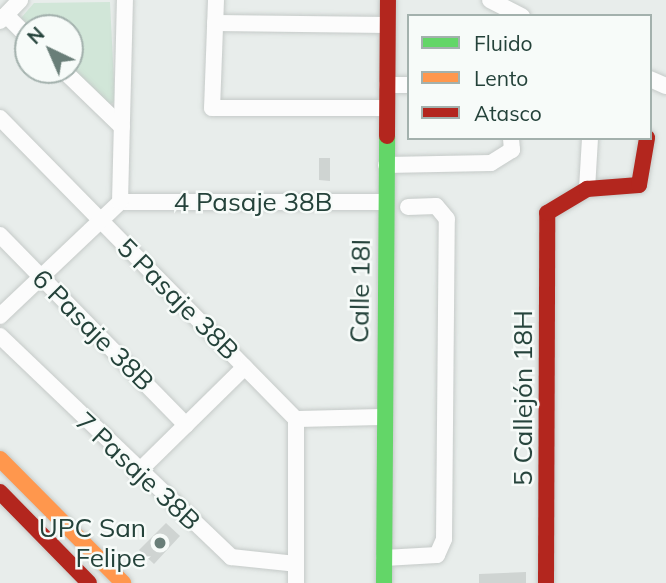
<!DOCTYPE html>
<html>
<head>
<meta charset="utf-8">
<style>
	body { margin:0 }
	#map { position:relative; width:666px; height:583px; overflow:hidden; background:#e8edeb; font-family:Mulish,sans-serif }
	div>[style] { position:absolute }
	.green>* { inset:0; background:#d1e6d8 }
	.building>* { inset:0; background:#cfd4d2 }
	.roads { filter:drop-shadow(0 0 2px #c5cac8) drop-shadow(0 0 2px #c5cac8) }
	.street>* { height:16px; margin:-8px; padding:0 8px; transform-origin:8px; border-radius:8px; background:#fcfcfc }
	.fast>* { height:16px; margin:-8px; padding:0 8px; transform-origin:8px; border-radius:8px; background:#63d668 }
	.slow>* { height:16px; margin:-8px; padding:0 8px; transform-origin:8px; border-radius:8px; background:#ff974d }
	.jam>* { height:16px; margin:-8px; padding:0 8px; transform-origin:8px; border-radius:8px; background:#b3261e }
	.dots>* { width:19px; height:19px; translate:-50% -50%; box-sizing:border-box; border:4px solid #f7fbf9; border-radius:50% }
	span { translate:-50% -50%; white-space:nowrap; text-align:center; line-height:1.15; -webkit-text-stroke:5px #f7fbf9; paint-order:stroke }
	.street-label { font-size:26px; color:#24423a }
	.poi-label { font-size:26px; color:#24423a }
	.right { translate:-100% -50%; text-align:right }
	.legend { position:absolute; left:407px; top:14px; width:245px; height:126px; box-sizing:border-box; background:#f7fbf9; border:2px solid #a3b1ad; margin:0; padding:9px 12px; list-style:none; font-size:21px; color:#24423a }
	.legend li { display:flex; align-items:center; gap:14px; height:35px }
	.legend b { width:35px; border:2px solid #a3b1ad }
	.north { position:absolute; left:14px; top:14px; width:70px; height:70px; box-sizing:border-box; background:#f7fbf9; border:2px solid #a3b1ad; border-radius:50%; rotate:316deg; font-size:19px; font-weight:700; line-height:28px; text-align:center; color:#24423a }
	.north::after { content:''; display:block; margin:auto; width:24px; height:32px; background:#697e78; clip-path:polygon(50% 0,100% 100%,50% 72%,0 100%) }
</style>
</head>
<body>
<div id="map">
	<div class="green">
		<div style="clip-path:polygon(110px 2px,115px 102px,108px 105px,70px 67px,70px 28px,31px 28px,21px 18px,34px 3px)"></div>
	</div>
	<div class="building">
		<div style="clip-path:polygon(319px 158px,330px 158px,330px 181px,319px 180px)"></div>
		<div style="clip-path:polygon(166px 523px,180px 536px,154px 564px,139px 550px)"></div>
		<div style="clip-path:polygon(526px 572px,526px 583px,479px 583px,479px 574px)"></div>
	</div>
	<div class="roads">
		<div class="street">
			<div style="left:216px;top:0;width:108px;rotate:92.1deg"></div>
			<div style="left:212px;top:108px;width:174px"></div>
			<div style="left:490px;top:0;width:36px;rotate:27deg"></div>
			<div style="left:6px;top:15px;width:31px;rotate:45deg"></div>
			<div style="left:0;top:21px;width:29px;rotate:-46deg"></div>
			<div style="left:215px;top:23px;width:172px;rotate:0.7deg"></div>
			<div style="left:63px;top:70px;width:82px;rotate:44deg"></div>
			<div style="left:650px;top:79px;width:17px;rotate:24deg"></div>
			<div style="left:387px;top:85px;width:22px"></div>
			<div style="left:0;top:118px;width:422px;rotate:45.5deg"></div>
			<div style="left:296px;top:419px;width:87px;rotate:-1.3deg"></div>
			<div style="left:386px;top:165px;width:105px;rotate:-1.1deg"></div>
			<div style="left:491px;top:163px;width:25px;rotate:-32deg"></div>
			<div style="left:512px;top:150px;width:12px;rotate:-95deg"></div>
			<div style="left:587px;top:189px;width:51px;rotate:-86.6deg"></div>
			<div style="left:120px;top:202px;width:265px"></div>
			<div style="left:0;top:235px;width:266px;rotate:45.6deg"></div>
			<div style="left:0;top:316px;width:166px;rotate:-43.5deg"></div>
			<div style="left:120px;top:202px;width:202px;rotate:-88.6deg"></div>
			<div style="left:0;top:336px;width:320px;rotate:43.7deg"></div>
			<div style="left:231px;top:557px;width:65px;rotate:6.1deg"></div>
			<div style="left:296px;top:419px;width:164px;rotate:90deg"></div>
			<div style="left:137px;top:473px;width:151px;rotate:-44.5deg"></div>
			<div style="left:384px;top:558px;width:53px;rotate:-3.2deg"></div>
			<div style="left:437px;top:555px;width:17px;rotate:-66deg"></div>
			<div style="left:444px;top:539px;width:320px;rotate:-89.5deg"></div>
			<div style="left:447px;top:219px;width:17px;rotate:-130deg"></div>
			<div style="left:436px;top:206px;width:28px;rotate:178deg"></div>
		</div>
		<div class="fast">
			<div style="left:384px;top:583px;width:447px;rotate:-89.6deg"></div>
		</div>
		<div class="slow">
			<div style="left:0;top:459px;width:175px;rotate:45.2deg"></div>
		</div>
		<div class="jam">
			<div style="left:387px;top:136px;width:136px;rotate:-89.6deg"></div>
			<div style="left:0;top:492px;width:127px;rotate:45.6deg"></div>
			<div style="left:546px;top:583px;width:370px;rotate:-89.8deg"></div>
			<div style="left:547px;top:213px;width:47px;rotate:-31deg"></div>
			<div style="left:587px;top:189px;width:52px;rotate:-4.4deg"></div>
			<div style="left:639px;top:185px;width:48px;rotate:-80.3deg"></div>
		</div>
	</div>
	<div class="dots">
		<div style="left:160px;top:543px;background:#697e78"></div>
	</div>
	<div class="street-label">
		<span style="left:253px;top:202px">4 Pasaje 38B</span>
		<span style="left:360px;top:291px;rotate:-89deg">Calle 18I</span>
		<span style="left:178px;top:299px;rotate:45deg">5 Pasaje 38B</span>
		<span style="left:93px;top:330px;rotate:45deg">6 Pasaje 38B</span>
		<span style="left:523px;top:398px;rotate:-90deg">5 Callejón 18H</span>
		<span style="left:138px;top:471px;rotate:43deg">7 Pasaje 38B</span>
	</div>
	<div class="poi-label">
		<span class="right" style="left:146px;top:543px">UPC San<br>Felipe</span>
	</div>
	<ul class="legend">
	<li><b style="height:9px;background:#63d668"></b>Fluido</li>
	<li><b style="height:9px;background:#ff974d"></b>Lento</li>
	<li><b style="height:9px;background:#b3261e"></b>Atasco</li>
	</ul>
	<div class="north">N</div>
</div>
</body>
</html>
